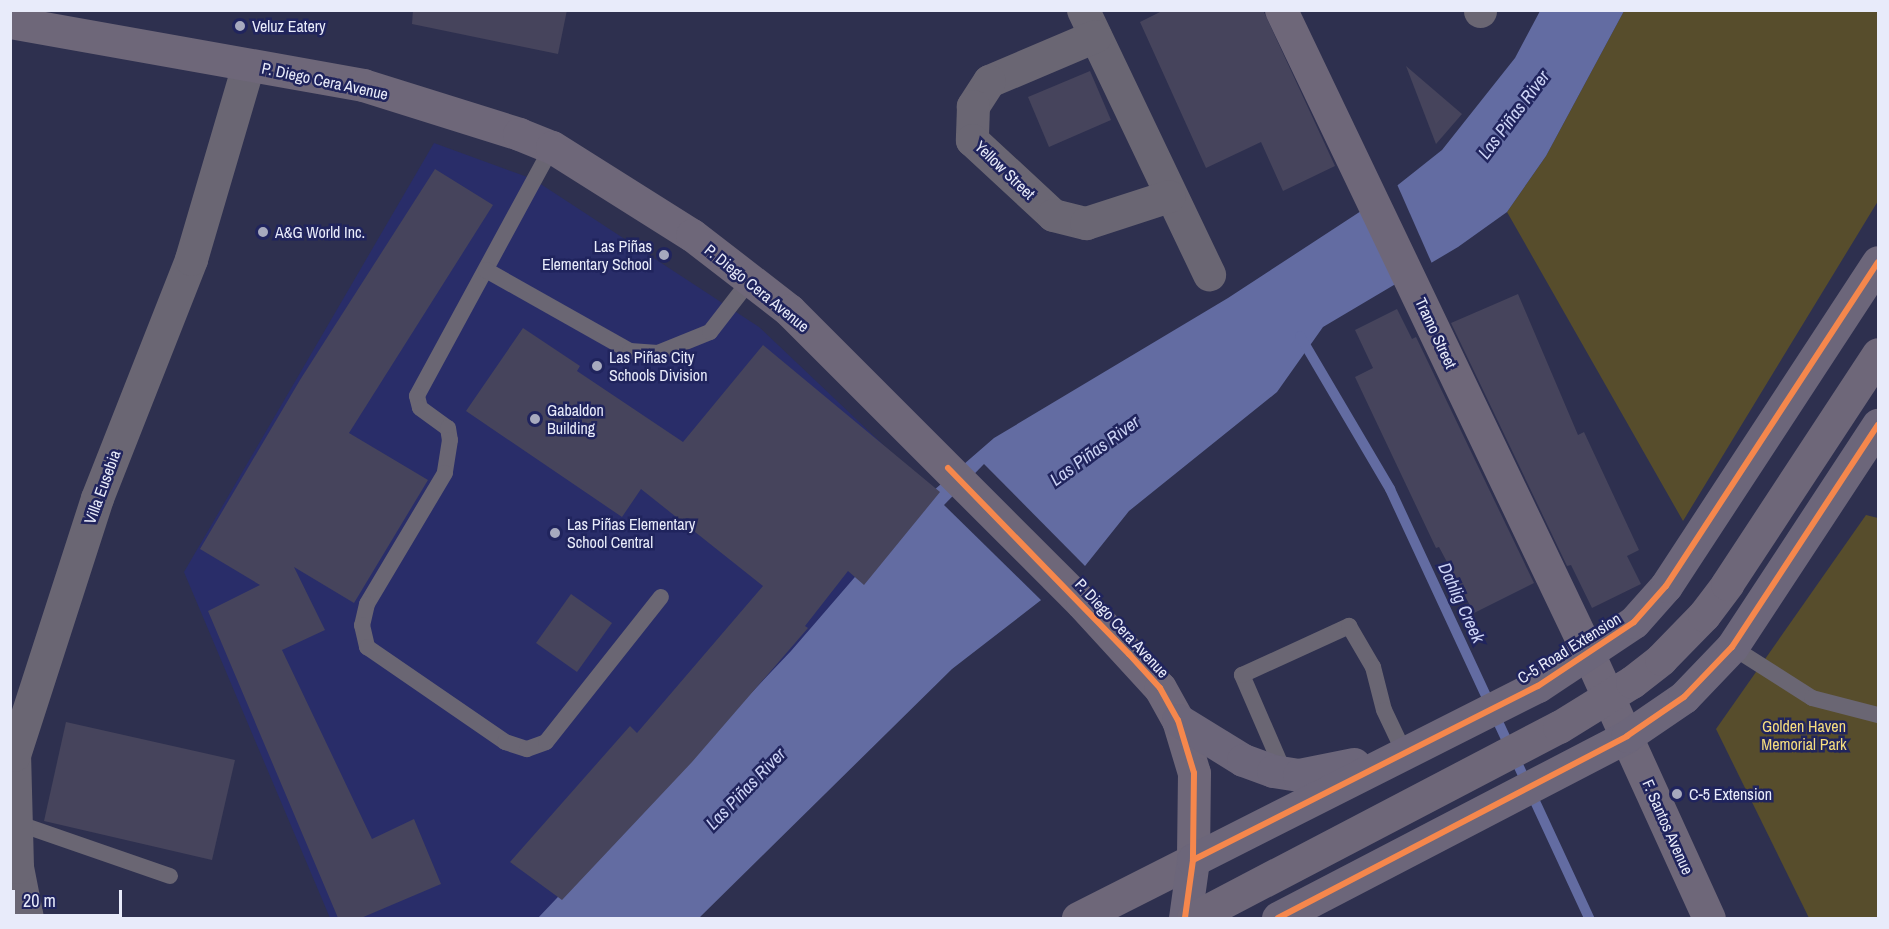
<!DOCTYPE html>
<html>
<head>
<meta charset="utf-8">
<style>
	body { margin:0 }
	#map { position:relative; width:1889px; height:929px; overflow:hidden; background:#2e304f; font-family:"Archivo Narrow",sans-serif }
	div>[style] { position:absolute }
	.built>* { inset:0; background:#292d69 }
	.green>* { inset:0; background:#574d2c }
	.water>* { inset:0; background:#636ca2 }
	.pier>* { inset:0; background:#2e304f }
	.stream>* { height:10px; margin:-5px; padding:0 5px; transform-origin:5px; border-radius:5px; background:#636ca2 }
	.building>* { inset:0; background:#46445c }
	.lane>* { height:16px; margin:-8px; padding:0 8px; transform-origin:8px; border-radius:8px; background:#6a6673 }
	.street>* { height:33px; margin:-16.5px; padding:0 16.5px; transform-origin:16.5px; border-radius:16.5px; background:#6a6673 }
	.secondary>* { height:33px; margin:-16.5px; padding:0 16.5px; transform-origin:16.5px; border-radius:16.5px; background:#6e6779 }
	.primary>* { height:33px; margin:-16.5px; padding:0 16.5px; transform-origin:16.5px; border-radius:16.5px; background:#6c667a }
	.secondary-bridge>* { height:33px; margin:-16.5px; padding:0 16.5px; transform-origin:16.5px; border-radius:16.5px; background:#6e6779 }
	.cycleway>* { height:6px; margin:-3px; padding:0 3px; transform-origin:3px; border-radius:3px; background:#f5874c }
	.dots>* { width:16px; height:16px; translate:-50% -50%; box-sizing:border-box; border:3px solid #20245d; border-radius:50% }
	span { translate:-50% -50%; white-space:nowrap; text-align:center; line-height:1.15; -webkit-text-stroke:5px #20245d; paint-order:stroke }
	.poi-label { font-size:16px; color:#e8ebfa }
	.left { translate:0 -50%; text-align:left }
	.right { translate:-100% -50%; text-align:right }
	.street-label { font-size:16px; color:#e8ebfa }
	.park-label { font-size:16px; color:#f6dd7e }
	.water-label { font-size:18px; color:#cdd4f6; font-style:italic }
	.frame { position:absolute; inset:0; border:12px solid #e8ebfa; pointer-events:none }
	.scale { position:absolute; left:12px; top:890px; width:110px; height:27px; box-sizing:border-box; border:3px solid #e8ebfa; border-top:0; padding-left:8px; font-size:18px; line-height:21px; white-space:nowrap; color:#e8ebfa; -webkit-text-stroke:4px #20245d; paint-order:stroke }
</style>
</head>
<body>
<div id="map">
	<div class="built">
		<div style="clip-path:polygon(434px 143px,533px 179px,759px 327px,936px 495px,564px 918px,330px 918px,184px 572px)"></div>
	</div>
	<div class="green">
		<div style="clip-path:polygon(1624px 11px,1878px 11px,1878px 201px,1683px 521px,1507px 212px,1546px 156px)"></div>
		<div style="clip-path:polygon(1866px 515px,1878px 518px,1878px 918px,1809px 918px,1716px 729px)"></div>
	</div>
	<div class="water">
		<div style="clip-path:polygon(1540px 11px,1624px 11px,1546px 156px,1507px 212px,1458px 247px,1323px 327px,1277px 392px,1129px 511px,1085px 566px,952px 669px,699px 918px,538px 918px,791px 651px,918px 504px,994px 438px,1228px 298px,1384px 196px,1442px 150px,1515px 58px)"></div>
	</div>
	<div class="pier">
		<div style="clip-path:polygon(1396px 182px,1433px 266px,1396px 287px,1382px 194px)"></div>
		<div style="clip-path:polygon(984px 464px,1087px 568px,1043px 602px,944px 505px)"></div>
	</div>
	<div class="stream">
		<div style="left:1300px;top:336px;width:178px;rotate:59.5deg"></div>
		<div style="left:1390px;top:489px;width:473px;rotate:65.1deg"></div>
	</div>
	<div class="building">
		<div style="clip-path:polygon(413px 10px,567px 10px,558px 54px,412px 24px)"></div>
		<div style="clip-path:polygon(1164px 10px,1263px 10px,1335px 166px,1283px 191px,1261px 142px,1206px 168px,1140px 22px)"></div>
		<div style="clip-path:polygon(1406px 66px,1462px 114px,1436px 144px)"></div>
		<div style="clip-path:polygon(1090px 71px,1111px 120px,1049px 147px,1028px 97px)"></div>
		<div style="clip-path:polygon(435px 169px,493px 205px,349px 433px,428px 480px,354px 603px,294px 567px,325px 630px,282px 650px,372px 839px,414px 819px,441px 884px,361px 918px,338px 918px,208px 611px,260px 585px,200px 549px,300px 380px)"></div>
		<div style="clip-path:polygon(1518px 294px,1578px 435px,1584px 432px,1639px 550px,1627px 556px,1641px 584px,1592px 608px,1571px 565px,1567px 566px,1451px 323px)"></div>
		<div style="clip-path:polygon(1397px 309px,1412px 339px,1416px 337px,1534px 583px,1474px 613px,1439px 547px,1436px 548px,1355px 377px,1373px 368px,1355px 330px)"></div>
		<div style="clip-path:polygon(523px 328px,580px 366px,577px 371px,683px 442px,763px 345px,940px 492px,864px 585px,848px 571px,805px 626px,808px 628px,692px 762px,562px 900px,510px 862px,630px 726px,637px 733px,763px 586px,641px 489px,622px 517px,466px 411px)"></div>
		<div style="clip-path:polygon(571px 594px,612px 623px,577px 672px,536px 643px)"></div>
		<div style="clip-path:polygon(66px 722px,235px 760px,212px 860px,44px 821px)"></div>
	</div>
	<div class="lane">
		<div style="left:552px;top:147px;width:283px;rotate:118.5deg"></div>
		<div style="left:417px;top:396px;width:12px;rotate:76deg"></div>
		<div style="left:420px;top:408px;width:34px;rotate:36deg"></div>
		<div style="left:448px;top:428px;width:12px;rotate:81deg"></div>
		<div style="left:450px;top:440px;width:33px;rotate:99deg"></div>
		<div style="left:445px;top:473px;width:152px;rotate:120.8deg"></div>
		<div style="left:367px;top:604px;width:22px;rotate:103deg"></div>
		<div style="left:362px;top:625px;width:23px;rotate:77deg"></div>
		<div style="left:367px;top:647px;width:168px;rotate:34.5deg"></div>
		<div style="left:505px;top:742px;width:23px;rotate:18deg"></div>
		<div style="left:527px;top:749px;width:20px;rotate:-20deg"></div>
		<div style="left:546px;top:742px;width:185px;rotate:-51.6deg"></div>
		<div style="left:486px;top:270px;width:165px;rotate:29.4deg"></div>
		<div style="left:630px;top:351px;width:28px;rotate:4deg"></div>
		<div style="left:658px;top:353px;width:56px;rotate:-22deg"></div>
		<div style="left:710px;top:332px;width:67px;rotate:-52.3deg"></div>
		<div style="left:1732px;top:647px;width:95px;rotate:32.5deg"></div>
		<div style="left:1812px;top:698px;width:68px;rotate:14.4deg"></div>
		<div style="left:1284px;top:772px;width:106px;rotate:-113.4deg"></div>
		<div style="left:1242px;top:675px;width:118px;rotate:-24.6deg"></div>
		<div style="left:1349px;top:626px;width:48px;rotate:59.7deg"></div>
		<div style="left:1373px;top:667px;width:44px;rotate:75.7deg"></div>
		<div style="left:1384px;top:710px;width:44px;rotate:64.6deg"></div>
		<div style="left:14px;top:822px;width:165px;rotate:19.1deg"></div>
	</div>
	<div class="street">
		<div style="left:1083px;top:10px;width:293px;rotate:64.5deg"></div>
		<div style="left:1480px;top:10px;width:1px;rotate:90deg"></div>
		<div style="left:1095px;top:36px;width:115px;rotate:157deg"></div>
		<div style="left:989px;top:81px;width:30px;rotate:123deg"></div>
		<div style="left:973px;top:106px;width:34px;rotate:92deg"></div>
		<div style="left:972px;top:140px;width:110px;rotate:42.8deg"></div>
		<div style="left:1053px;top:215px;width:34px;rotate:14deg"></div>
		<div style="left:1086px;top:223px;width:87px;rotate:-18deg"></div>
		<div style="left:27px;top:918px;width:52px;rotate:-101.1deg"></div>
		<div style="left:17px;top:867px;width:112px;rotate:-91.5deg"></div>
		<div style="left:14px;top:755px;width:270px;rotate:-72.1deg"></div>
		<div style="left:97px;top:498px;width:257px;rotate:-68.5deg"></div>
		<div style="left:191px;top:259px;width:202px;rotate:-73.6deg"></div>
	</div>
	<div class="secondary">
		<div style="left:1281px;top:10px;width:715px;rotate:64.47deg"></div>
		<div style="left:1589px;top:655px;width:289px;rotate:65.5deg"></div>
		<div style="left:10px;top:22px;width:359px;rotate:10.1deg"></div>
		<div style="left:363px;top:85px;width:164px;rotate:17.4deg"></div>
		<div style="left:519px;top:134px;width:35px;rotate:22deg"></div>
		<div style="left:552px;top:147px;width:165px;rotate:32.2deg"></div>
		<div style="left:692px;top:235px;width:123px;rotate:37.7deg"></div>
		<div style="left:789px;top:310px;width:414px;rotate:45deg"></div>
		<div style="left:1082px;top:603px;width:115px;rotate:47.5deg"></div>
		<div style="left:1160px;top:688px;width:37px;rotate:61deg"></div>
		<div style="left:1178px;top:720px;width:55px;rotate:73.2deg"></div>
		<div style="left:1194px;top:773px;width:87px;rotate:90.7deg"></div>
		<div style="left:1193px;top:860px;width:129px;rotate:153.2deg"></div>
	</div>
	<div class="primary">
		<div style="left:1178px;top:720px;width:76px;rotate:31.6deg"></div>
		<div style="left:1243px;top:760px;width:32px;rotate:20deg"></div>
		<div style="left:1273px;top:771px;width:26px;rotate:9deg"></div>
		<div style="left:1299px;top:775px;width:56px;rotate:-11.3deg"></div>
		<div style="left:1185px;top:918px;width:59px;rotate:-82.1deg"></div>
		<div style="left:1193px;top:860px;width:386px;rotate:-26.8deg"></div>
		<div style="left:1538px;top:686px;width:115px;rotate:-33.7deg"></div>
		<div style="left:1634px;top:622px;width:48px;rotate:-48.4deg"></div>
		<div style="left:1666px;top:586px;width:387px;rotate:-56.8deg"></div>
		<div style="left:1278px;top:918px;width:394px;rotate:-27.5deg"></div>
		<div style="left:1627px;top:736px;width:69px;rotate:-34.4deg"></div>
		<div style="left:1684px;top:697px;width:69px;rotate:-46.2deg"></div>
		<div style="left:1732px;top:647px;width:266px;rotate:-56.7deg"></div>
	</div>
	<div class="secondary-bridge">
		<div style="left:1193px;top:918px;width:413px;rotate:-27.6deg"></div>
		<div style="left:1559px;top:727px;width:86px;rotate:-31.7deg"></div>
		<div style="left:1632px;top:682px;width:37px;rotate:-38deg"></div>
		<div style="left:1661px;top:659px;width:62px;rotate:-45.7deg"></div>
		<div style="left:1704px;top:615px;width:39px;rotate:-53deg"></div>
		<div style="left:1727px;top:584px;width:275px;rotate:-56.7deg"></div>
	</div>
	<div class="cycleway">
		<div style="left:948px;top:468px;width:260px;rotate:45.8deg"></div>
		<div style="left:1129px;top:654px;width:46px;rotate:47.6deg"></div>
		<div style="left:1160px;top:688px;width:37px;rotate:61deg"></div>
		<div style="left:1178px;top:720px;width:55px;rotate:73.2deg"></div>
		<div style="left:1194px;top:773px;width:87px;rotate:90.7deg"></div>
		<div style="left:1193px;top:860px;width:59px;rotate:97.9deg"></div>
		<div style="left:1193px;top:860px;width:386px;rotate:-26.8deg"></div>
		<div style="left:1538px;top:686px;width:115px;rotate:-33.7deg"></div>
		<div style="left:1634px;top:622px;width:48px;rotate:-48.4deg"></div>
		<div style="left:1666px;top:586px;width:387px;rotate:-56.8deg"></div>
		<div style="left:1278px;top:918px;width:394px;rotate:-27.5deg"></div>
		<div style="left:1627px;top:736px;width:69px;rotate:-34.4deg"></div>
		<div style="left:1684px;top:697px;width:69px;rotate:-46.2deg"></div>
		<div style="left:1732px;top:647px;width:266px;rotate:-56.7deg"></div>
	</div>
	<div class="dots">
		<div style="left:240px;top:26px;background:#a7aabe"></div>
		<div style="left:263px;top:232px;background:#a7aabe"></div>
		<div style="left:664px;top:255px;background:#a7aabe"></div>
		<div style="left:597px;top:366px;background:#a7aabe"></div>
		<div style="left:535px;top:419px;background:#a7aabe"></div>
		<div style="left:555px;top:533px;background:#a7aabe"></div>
		<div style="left:1677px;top:794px;background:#a7aabe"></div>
	</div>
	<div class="poi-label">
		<span class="left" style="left:252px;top:26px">Veluz Eatery</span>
		<span class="left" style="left:275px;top:232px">A&amp;G World Inc.</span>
		<span class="right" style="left:652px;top:255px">Las Piñas<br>Elementary School</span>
		<span class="left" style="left:609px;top:366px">Las Piñas City<br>Schools Division</span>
		<span class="left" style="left:547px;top:419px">Gabaldon<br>Building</span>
		<span class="left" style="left:567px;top:533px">Las Piñas Elementary<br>School Central</span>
		<span class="left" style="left:1689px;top:794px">C-5 Extension</span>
	</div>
	<div class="street-label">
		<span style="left:325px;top:81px;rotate:12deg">P. Diego Cera Avenue</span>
		<span style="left:1005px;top:170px;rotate:44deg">Yellow Street</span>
		<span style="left:757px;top:288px;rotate:39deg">P. Diego Cera Avenue</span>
		<span style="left:1436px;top:333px;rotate:65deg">Tramo Street</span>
		<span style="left:102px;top:487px;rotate:-70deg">Villa Eusebia</span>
		<span style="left:1122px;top:628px;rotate:47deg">P. Diego Cera Avenue</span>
		<span style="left:1569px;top:648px;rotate:-32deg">C-5 Road Extension</span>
		<span style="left:1668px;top:827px;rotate:66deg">F. Santos Avenue</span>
	</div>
	<div class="park-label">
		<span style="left:1804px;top:735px">Golden Haven<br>Memorial Park</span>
	</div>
	<div class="water-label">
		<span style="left:1514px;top:115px;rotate:-53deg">Las Piñas River</span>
		<span style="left:1095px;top:451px;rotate:-36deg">Las Piñas River</span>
		<span style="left:1461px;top:603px;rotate:65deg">Dahlig Creek</span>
		<span style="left:746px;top:789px;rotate:-46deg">Las Piñas River</span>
	</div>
	<div class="frame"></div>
	<div class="scale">20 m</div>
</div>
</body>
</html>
